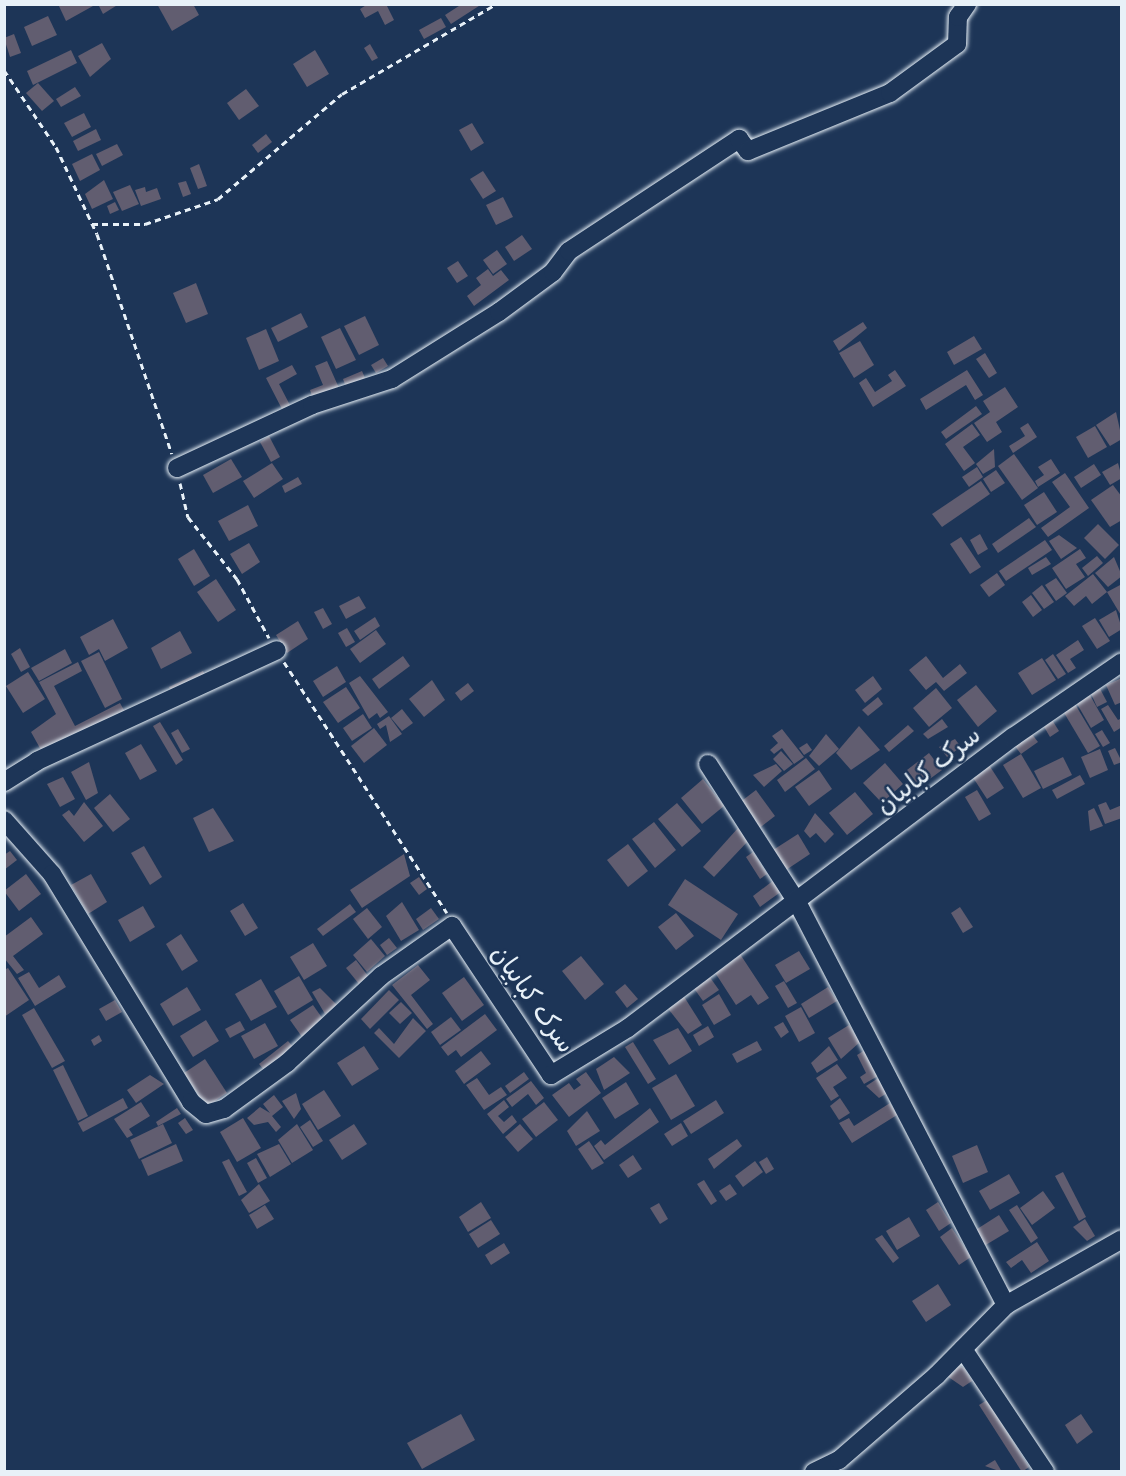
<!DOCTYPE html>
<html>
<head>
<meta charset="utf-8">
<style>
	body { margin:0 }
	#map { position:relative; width:1126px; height:1476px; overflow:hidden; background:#1d3557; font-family:Caveat,"Playpen Sans Arabic",sans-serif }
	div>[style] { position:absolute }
	.building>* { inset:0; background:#615d70 }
	.path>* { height:3px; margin-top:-1.5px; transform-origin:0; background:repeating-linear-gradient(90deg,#e8f1f8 0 6px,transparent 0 10.5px) }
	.roads { filter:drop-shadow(0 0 2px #e8f1f8) drop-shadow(0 0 2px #e8f1f8) }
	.minor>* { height:18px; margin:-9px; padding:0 9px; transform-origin:9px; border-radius:9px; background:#1d3557 }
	span { translate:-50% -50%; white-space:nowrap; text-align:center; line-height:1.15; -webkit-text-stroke:5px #1d3557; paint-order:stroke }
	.street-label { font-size:26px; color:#e8f1f8 }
	.frame { position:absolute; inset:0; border:6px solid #e8f1f8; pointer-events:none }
</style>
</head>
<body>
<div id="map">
	<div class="building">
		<div style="clip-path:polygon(58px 4px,92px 4px,93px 6px,66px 21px)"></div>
		<div style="clip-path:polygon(98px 4px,119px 4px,103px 14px)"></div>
		<div style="clip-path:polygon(157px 4px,193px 4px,199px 15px,172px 31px)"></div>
		<div style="clip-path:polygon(368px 4px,386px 4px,394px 20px,385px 25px,378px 11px,365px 18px,360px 9px)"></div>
		<div style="clip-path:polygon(462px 4px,482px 4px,451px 24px,445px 15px)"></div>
		<div style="clip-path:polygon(48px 16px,57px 35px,32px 46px,24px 27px)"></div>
		<div style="clip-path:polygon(441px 18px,446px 27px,424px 39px,419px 30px)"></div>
		<div style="clip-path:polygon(14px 34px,21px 53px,10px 57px,4px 38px)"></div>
		<div style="clip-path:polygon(102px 43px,111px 59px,90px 77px,78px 56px)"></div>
		<div style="clip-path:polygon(370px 44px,378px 58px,372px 61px,364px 48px)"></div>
		<div style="clip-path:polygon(71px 50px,77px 63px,33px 85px,27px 71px)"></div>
		<div style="clip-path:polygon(315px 50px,329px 74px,307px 87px,293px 64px)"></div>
		<div style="clip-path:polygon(38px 83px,54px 101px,42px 111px,26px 93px)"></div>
		<div style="clip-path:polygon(75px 87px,81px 96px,61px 107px,56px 99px)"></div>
		<div style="clip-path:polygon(246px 89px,259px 106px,239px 120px,227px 103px)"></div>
		<div style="clip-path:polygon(84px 113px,91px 127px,72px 137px,64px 123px)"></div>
		<div style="clip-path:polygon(472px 123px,484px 143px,471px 151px,459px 130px)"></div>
		<div style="clip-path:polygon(96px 129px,101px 140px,78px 151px,73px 141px)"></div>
		<div style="clip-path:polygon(266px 134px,272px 142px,258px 153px,252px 145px)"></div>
		<div style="clip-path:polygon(117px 144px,123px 155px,102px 166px,96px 154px)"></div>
		<div style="clip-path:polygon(92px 154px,100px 170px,80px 181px,72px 164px)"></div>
		<div style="clip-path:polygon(199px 164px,207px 186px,198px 189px,190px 168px)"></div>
		<div style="clip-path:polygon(483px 171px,496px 191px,483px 199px,470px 179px)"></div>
		<div style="clip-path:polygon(104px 180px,113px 199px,92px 209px,85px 194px)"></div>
		<div style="clip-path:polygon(186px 181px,191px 194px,183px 197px,178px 183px)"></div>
		<div style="clip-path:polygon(130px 185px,139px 204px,122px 211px,113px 192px)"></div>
		<div style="clip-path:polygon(145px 187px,146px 192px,157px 188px,161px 199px,141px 206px,135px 190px)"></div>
		<div style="clip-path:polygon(503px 197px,513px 217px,496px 225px,486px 205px)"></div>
		<div style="clip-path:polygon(115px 202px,119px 210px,110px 214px,107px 206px)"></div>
		<div style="clip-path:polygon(522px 235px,532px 249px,514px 261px,505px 247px)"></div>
		<div style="clip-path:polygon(497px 250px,507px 264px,493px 274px,483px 260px)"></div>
		<div style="clip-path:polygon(458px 261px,468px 276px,457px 283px,447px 268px)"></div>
		<div style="clip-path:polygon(488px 269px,493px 276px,501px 270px,509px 280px,474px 306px,467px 296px,481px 285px,476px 278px)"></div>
		<div style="clip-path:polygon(196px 283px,208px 314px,186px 323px,173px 293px)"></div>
		<div style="clip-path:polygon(301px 313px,308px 327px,278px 342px,271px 328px)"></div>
		<div style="clip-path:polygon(365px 316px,379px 345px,359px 355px,344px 326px)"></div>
		<div style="clip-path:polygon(863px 322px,867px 328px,839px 351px,833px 341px)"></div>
		<div style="clip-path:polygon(340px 328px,356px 360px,336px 369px,321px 337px)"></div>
		<div style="clip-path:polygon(266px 329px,279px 361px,259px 370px,246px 338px)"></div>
		<div style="clip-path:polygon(974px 336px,982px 349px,954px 365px,947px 352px)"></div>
		<div style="clip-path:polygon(860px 341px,874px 365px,854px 378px,839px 353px)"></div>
		<div style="clip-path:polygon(985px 353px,997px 373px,989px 378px,976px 359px)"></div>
		<div style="clip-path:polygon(383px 358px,388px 366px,376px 373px,371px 365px)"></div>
		<div style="clip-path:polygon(327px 361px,339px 388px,313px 399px,310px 390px,323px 385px,315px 366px)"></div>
		<div style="clip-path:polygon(292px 365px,297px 374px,279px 384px,292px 409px,284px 413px,266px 378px)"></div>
		<div style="clip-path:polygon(895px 370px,906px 386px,873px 407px,859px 383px,866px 378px,875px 392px,892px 381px,888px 375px)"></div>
		<div style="clip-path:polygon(967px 370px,983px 395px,975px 400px,966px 385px,926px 410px,920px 399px)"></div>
		<div style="clip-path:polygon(362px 371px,365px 378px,346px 387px,343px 379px)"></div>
		<div style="clip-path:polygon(1005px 387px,1018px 407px,996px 422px,1002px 432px,987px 442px,974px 423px,990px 412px,983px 401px)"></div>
		<div style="clip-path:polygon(976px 406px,982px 414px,946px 439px,941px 432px)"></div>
		<div style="clip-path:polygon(1116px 412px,1122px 439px,1110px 446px,1096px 425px)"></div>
		<div style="clip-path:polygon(1028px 423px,1037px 437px,1013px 453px,1009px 446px,1025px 436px,1020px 428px)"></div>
		<div style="clip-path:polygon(972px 424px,980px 435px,963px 447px,975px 463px,964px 471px,945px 444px)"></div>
		<div style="clip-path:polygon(1095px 426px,1107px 447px,1088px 458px,1076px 437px)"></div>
		<div style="clip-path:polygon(269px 436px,280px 457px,271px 462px,260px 442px)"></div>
		<div style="clip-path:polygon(994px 449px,995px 467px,983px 474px,976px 464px)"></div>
		<div style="clip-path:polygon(1014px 454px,1038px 488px,1022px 500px,998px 466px)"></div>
		<div style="clip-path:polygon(231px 459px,242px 477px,213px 493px,203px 475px)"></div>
		<div style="clip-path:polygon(1051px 459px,1060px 473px,1038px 487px,1035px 481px,1044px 475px,1038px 467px)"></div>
		<div style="clip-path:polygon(272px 463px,283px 479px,254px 498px,243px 481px)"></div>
		<div style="clip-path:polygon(1118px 463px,1122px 478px,1110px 485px,1102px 472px)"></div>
		<div style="clip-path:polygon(1094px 464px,1101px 475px,1081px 488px,1074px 477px)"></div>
		<div style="clip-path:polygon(977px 467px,983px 477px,969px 487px,962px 477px)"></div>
		<div style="clip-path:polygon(996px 470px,1005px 483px,991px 492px,983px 479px)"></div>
		<div style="clip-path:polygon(1065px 473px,1089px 508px,1048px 537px,1041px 528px,1070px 507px,1052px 482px)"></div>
		<div style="clip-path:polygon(298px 477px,302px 484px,285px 493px,282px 486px)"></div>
		<div style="clip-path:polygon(981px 481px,990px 494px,942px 527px,932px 514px)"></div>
		<div style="clip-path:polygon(1113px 485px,1122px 497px,1122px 520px,1110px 527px,1091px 500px)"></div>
		<div style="clip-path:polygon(1044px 492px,1057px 512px,1037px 525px,1024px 505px)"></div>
		<div style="clip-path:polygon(248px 505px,258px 526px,229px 541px,218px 521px)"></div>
		<div style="clip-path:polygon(1029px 518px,1036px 527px,998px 553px,992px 544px)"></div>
		<div style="clip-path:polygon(1098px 524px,1119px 545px,1105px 559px,1084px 538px)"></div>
		<div style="clip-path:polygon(980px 534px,988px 549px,978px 555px,970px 540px)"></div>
		<div style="clip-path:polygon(1059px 535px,1077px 548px,1061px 559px,1049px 541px)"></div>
		<div style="clip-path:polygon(961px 537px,981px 567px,970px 574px,950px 544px)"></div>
		<div style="clip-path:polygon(1045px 540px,1052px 550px,1006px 581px,999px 571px)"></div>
		<div style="clip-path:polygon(249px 543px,260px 562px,242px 574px,230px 554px)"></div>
		<div style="clip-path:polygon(194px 549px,210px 576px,194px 586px,178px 559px)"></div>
		<div style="clip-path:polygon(1080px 549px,1086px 558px,1076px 564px,1085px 577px,1066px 589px,1052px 568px)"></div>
		<div style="clip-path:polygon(1097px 556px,1103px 563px,1088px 576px,1082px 568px)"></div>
		<div style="clip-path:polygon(1046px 557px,1051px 564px,1032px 575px,1028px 568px)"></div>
		<div style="clip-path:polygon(1114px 557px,1122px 576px,1108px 587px,1095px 573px)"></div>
		<div style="clip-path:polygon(997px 573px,1005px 585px,989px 597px,980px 585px)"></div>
		<div style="clip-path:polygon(1093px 574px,1107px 592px,1092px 604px,1086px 596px,1074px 606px,1065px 596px)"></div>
		<div style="clip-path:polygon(1056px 578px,1067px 593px,1056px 601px,1045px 585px)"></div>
		<div style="clip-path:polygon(216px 579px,236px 610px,218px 622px,197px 592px)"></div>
		<div style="clip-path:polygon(1122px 584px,1122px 617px,1107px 592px)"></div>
		<div style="clip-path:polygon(1042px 585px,1054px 602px,1044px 609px,1032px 593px)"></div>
		<div style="clip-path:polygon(1031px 595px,1042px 610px,1033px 617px,1022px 602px)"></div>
		<div style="clip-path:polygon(359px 596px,366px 608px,346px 619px,339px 606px)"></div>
		<div style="clip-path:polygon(323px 608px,332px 624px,323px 629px,314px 612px)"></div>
		<div style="clip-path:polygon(1116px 610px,1122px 629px,1109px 637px,1099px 620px)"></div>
		<div style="clip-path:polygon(375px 617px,380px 626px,360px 640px,354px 631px)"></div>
		<div style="clip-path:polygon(1095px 618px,1110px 641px,1097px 649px,1082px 626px)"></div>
		<div style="clip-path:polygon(113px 619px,128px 648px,105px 661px,99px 649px,89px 655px,80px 637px)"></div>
		<div style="clip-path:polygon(298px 621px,308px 639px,287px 653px,276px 635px)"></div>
		<div style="clip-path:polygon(347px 628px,355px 642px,346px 647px,338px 633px)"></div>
		<div style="clip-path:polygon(376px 630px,386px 644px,360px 663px,350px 649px)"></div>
		<div style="clip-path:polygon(180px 631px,192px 653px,161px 669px,151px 648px)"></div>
		<div style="clip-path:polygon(1078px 640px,1084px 650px,1070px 659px,1076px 668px,1068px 673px,1056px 655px)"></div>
		<div style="clip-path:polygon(20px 648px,30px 667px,21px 672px,11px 654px)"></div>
		<div style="clip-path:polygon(65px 649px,72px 663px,39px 681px,31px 668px)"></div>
		<div style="clip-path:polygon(99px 652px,122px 699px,105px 708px,81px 661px)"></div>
		<div style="clip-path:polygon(1053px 654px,1066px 674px,1058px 679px,1045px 660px)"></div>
		<div style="clip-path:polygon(403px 656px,410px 666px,379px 689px,372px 679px)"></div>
		<div style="clip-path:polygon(926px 656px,943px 678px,960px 664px,967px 673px,944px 691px,936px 682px,926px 690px,909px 670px)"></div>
		<div style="clip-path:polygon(1042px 658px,1056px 680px,1032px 695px,1018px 673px)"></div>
		<div style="clip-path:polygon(78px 662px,82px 671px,54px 686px,75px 726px,120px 703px,125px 712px,41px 750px,31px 732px,56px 714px,39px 682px)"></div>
		<div style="clip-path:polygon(337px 666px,346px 682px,323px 697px,313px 681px)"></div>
		<div style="clip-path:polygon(203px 671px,207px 679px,173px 695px,169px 687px)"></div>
		<div style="clip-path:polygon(28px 672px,45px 699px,23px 713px,6px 686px)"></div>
		<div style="clip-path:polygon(360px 676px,388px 712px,380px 718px,377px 713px,369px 719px,349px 683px)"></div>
		<div style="clip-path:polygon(873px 676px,882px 689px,865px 703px,855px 690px)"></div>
		<div style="clip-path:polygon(1122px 678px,1122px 702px,1115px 705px,1106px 685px)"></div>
		<div style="clip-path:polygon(432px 680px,445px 700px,424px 717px,409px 699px)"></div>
		<div style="clip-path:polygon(468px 683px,474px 691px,461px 701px,455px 693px)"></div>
		<div style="clip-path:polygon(1097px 683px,1107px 702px,1097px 707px,1088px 687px)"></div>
		<div style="clip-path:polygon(976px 685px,997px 711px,978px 727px,957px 700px)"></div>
		<div style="clip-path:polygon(346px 687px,360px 708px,338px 723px,323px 702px)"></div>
		<div style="clip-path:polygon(936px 688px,952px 708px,929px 727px,913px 708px)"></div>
		<div style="clip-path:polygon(1087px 690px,1104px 720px,1091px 728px,1073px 697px)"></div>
		<div style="clip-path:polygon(878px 697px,883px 704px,868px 716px,862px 710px)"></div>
		<div style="clip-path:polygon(1072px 699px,1100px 746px,1088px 753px,1060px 706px)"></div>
		<div style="clip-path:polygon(1108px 705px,1118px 720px,1122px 718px,1122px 727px,1114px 732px,1101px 709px)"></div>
		<div style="clip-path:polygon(402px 709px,413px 723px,402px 731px,391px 718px)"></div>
		<div style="clip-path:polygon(363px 714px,372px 728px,352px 741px,343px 728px)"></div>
		<div style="clip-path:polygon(1049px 715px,1059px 731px,1050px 737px,1040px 720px)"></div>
		<div style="clip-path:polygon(389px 716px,402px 734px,390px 742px,386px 725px,380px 729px,377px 724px)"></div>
		<div style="clip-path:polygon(942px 719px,948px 727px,928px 739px,923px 734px)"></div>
		<div style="clip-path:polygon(160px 722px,183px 760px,176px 765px,153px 726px)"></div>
		<div style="clip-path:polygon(908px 725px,914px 731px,889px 752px,884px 746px)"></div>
		<div style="clip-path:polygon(859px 726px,880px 750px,851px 770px,836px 753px)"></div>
		<div style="clip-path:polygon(374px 728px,387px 745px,364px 763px,351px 746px)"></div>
		<div style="clip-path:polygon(178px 729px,190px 749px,182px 753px,171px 733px)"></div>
		<div style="clip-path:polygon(782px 729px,804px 757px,794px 764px,782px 748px,774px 754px,770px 750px,778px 743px,772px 736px)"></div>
		<div style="clip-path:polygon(1028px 729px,1038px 742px,1021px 754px,1011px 741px)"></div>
		<div style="clip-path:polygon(1102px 730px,1110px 743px,1103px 747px,1095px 734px)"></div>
		<div style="clip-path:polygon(826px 734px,839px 749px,819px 766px,809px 756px)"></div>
		<div style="clip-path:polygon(955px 739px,961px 747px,947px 757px,939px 747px)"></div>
		<div style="clip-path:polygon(807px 743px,812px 750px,804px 755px,799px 748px)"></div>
		<div style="clip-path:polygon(141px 744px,157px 771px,140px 780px,125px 753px)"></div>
		<div style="clip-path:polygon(1115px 748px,1122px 762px,1114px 765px,1108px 751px)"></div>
		<div style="clip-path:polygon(1100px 749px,1108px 770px,1090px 778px,1081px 757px)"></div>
		<div style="clip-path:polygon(781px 751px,793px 764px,784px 771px,773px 759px)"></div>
		<div style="clip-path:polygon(929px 753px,942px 770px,919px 787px,907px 770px)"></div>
		<div style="clip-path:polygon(1021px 754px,1041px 788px,1023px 798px,1003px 765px)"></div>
		<div style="clip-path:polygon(1063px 757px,1072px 775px,1043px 789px,1034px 771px)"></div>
		<div style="clip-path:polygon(806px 758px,815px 769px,785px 792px,777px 780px)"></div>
		<div style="clip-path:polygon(89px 762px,98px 793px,86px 800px,71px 772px)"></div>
		<div style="clip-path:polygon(987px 762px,1004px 788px,987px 799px,970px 773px)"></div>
		<div style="clip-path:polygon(885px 763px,903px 784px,882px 803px,863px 783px)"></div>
		<div style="clip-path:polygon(776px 764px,782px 771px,764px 787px,753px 775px)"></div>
		<div style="clip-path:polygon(819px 770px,832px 789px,809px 806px,795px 787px)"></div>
		<div style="clip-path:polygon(1080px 775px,1085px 784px,1057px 799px,1052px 790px)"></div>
		<div style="clip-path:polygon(63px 777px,75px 799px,60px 807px,47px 784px)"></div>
		<div style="clip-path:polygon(703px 779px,724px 806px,702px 824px,681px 798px)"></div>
		<div style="clip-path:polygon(756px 790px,775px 816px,754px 832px,735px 806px)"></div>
		<div style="clip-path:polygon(977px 790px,991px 814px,979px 821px,965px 797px)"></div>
		<div style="clip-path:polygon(855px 792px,873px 814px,847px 835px,829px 813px)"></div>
		<div style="clip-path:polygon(110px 794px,130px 819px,113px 832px,94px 808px)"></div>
		<div style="clip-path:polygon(84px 802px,103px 826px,84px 842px,62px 815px,69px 810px,74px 816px)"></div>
		<div style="clip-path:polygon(1106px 802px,1110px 810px,1122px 805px,1122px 818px,1105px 824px,1098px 805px)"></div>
		<div style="clip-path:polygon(677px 803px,701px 831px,682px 847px,658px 819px)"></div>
		<div style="clip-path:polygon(213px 808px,234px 841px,209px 852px,193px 818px)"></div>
		<div style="clip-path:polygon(1094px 808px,1103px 826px,1090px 831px,1088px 811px)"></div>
		<div style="clip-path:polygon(815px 813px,834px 834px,825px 843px,816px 833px,810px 838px,804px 831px)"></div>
		<div style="clip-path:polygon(654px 822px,676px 850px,655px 868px,632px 839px)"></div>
		<div style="clip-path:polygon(738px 828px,750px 839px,714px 877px,703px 867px)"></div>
		<div style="clip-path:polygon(798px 834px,810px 854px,783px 872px,770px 852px)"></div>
		<div style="clip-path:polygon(628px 844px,648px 871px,628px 887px,607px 860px)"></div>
		<div style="clip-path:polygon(144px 846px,162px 877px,150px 885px,131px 853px)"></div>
		<div style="clip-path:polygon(10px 851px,17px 860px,4px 870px,4px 855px)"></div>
		<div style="clip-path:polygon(753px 852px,767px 874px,760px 879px,746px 857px)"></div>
		<div style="clip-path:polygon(404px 854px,410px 876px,362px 908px,350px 890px)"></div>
		<div style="clip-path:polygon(26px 874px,41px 894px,19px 911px,4px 891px)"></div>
		<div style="clip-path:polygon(91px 874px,107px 902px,88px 914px,71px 885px)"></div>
		<div style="clip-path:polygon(419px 877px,427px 889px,419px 895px,410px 883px)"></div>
		<div style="clip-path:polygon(685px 879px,738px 914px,721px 940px,668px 905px)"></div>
		<div style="clip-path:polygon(774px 880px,782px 891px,760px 907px,753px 896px)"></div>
		<div style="clip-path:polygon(402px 902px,419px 930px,401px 941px,386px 916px)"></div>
		<div style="clip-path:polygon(243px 903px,258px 928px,245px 936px,230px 911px)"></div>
		<div style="clip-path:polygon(350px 904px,356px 912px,323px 936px,317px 929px)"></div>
		<div style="clip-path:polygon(143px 906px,155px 927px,130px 942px,118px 920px)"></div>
		<div style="clip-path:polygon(960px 907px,973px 927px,963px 933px,951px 913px)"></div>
		<div style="clip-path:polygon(367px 908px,382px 927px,368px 939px,353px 919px)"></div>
		<div style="clip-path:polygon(431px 908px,439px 919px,423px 930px,416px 919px)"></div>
		<div style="clip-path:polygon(676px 913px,694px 936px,676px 950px,658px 927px)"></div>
		<div style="clip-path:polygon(31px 917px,43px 934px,13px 956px,24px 970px,17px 974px,4px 958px,4px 937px)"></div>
		<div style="clip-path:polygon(181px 934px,198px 961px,182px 971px,166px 944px)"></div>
		<div style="clip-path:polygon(389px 938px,397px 948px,387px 955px,380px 945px)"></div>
		<div style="clip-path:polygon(371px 939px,385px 956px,367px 972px,353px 955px)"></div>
		<div style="clip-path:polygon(313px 943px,327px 966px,304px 980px,290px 957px)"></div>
		<div style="clip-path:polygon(799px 951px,810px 969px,786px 983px,775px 965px)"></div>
		<div style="clip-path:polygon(740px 954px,769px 998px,758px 1005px,751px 995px,736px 1005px,714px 971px)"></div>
		<div style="clip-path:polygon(581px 956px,604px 984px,585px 1000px,562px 971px)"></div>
		<div style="clip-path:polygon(356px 960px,368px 976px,359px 984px,346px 968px)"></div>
		<div style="clip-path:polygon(418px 965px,430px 980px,411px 995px,433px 1024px,427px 1029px,392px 985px)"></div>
		<div style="clip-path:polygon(8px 968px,29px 1000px,4px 1017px,4px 970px)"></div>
		<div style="clip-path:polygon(29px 972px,39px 988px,59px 975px,66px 987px,35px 1006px,18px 978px)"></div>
		<div style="clip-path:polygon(299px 976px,313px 1000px,288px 1015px,274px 991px)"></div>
		<div style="clip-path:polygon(709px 976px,719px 990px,703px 1001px,693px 987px)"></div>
		<div style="clip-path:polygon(464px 977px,484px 1005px,462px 1021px,442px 993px)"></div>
		<div style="clip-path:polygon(261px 979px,277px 1007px,251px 1021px,235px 994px)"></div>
		<div style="clip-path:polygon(784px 981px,797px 1003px,788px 1008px,775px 986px)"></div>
		<div style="clip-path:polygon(625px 984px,638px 999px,627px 1008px,615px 992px)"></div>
		<div style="clip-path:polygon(187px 987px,201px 1010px,173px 1026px,160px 1004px)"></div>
		<div style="clip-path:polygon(828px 987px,837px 1001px,809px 1018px,801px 1004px)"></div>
		<div style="clip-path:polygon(320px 988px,338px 1006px,325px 1014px,312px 992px)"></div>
		<div style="clip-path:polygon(389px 990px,399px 1000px,370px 1029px,361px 1019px)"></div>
		<div style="clip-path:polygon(719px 994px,731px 1015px,714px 1025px,702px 1005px)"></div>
		<div style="clip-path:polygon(683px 995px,702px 1025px,688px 1034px,666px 1006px)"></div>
		<div style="clip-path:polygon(115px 1000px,122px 1012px,106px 1021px,99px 1009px)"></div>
		<div style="clip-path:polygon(401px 1002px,412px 1013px,400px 1024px,389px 1013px)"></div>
		<div style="clip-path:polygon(313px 1005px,325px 1022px,302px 1037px,290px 1020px)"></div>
		<div style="clip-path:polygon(801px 1007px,815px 1033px,799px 1042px,785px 1016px)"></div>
		<div style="clip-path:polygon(34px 1008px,65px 1061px,52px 1068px,22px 1015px)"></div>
		<div style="clip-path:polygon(485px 1014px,497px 1030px,461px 1057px,456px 1050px,448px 1056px,441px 1047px)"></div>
		<div style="clip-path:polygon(451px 1017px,461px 1030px,440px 1045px,431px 1032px)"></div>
		<div style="clip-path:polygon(413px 1018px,426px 1031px,399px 1058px,374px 1033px,379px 1028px,394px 1044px)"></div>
		<div style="clip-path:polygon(206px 1020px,219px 1041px,193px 1057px,180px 1036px)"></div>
		<div style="clip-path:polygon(240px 1021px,245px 1030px,230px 1038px,225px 1029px)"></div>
		<div style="clip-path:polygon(783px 1022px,789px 1032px,781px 1038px,774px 1027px)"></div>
		<div style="clip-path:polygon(265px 1023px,278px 1046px,254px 1059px,241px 1036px)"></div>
		<div style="clip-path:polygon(849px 1025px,860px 1042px,841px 1059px,828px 1038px)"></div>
		<div style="clip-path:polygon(708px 1026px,714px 1037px,699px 1046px,693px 1035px)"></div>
		<div style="clip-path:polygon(678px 1028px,692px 1051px,669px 1065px,653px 1040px)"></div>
		<div style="clip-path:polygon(99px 1035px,102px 1041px,94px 1046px,91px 1040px)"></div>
		<div style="clip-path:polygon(288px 1041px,294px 1048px,265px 1071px,259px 1064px)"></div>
		<div style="clip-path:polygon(757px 1041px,762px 1050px,737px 1063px,732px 1054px)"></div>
		<div style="clip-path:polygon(633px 1042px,656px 1079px,648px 1084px,625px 1047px)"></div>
		<div style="clip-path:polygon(364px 1046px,379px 1069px,352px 1086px,337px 1063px)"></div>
		<div style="clip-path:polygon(829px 1046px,838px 1060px,817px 1073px,811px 1063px)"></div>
		<div style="clip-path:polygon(865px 1050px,878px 1076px,864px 1084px,860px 1077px,866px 1073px,857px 1055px)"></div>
		<div style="clip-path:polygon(481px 1051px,491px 1064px,464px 1084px,455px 1071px)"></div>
		<div style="clip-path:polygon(614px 1057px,630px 1073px,604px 1090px,596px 1069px)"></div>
		<div style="clip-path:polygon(205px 1059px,227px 1093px,206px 1107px,184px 1073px)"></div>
		<div style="clip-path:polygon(837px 1064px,847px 1078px,833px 1087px,839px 1096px,831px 1101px,816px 1078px)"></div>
		<div style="clip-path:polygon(63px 1065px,88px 1116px,78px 1121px,53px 1070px)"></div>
		<div style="clip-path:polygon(524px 1072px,529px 1079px,510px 1093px,505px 1086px)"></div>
		<div style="clip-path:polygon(586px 1072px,601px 1093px,569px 1117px,552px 1095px,569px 1083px,574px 1090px,581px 1085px,576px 1079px)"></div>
		<div style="clip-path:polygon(676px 1074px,695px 1106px,671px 1120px,652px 1088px)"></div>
		<div style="clip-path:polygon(150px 1075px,164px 1084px,136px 1103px,127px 1090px)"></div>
		<div style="clip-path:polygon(880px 1077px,889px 1092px,879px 1098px,866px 1086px)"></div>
		<div style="clip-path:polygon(477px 1078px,489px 1095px,501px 1087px,507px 1095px,484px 1110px,466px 1085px)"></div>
		<div style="clip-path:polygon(531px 1081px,544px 1098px,536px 1105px,528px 1094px,512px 1107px,506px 1099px)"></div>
		<div style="clip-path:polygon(626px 1082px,639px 1104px,615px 1119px,602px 1098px)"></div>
		<div style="clip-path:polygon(324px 1090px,341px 1116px,318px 1130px,302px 1104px)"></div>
		<div style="clip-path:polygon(296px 1093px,301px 1109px,294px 1119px,282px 1101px)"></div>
		<div style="clip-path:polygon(274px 1095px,283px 1107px,272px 1116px,281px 1127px,276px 1132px,268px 1122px,254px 1125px,247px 1118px,260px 1107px,270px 1113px,263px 1104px)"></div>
		<div style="clip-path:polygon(123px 1098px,128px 1108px,83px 1132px,78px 1123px)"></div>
		<div style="clip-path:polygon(840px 1098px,850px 1113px,839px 1120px,830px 1106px)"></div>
		<div style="clip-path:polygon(504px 1100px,509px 1107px,498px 1116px,504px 1122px,512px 1115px,517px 1122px,503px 1134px,487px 1114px)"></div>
		<div style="clip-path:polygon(716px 1100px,724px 1113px,691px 1134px,683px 1121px)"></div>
		<div style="clip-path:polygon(141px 1102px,150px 1116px,129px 1129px,133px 1135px,127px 1138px,114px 1119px)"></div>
		<div style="clip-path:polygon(544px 1102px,558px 1120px,536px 1137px,522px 1119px)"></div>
		<div style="clip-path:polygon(890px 1103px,897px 1115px,852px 1143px,839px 1123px,849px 1118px,854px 1126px)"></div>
		<div style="clip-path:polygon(177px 1108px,181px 1114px,158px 1126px,156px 1122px)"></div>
		<div style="clip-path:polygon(650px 1108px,659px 1122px,604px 1160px,594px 1146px,601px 1140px,605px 1145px)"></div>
		<div style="clip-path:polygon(587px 1111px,600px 1131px,576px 1146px,567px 1131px)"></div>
		<div style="clip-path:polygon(185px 1118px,193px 1130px,186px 1134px,178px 1123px)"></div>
		<div style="clip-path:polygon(243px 1118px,261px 1148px,237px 1162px,220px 1132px)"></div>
		<div style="clip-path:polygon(310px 1120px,323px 1141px,313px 1147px,300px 1127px)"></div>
		<div style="clip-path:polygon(681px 1123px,688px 1136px,672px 1146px,664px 1134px)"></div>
		<div style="clip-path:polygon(163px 1124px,172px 1143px,139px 1159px,130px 1140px)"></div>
		<div style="clip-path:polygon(297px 1124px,313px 1150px,292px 1163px,278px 1140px)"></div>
		<div style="clip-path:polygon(354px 1124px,367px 1144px,342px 1160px,329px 1140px)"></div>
		<div style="clip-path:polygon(520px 1124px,533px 1139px,518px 1152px,505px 1137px)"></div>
		<div style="clip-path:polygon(737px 1139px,742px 1146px,714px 1169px,708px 1159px)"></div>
		<div style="clip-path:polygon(589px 1141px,604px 1163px,592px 1170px,578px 1149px)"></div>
		<div style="clip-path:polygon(176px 1144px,183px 1161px,148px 1176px,141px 1160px)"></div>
		<div style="clip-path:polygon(279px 1144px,291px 1164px,270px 1177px,257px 1154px)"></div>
		<div style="clip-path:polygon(977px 1145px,988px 1172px,963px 1183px,952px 1156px)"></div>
		<div style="clip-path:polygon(633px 1155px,642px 1169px,628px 1178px,619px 1165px)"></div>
		<div style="clip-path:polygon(767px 1157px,774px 1169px,766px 1174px,759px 1162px)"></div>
		<div style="clip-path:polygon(256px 1158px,267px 1178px,258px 1183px,247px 1163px)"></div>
		<div style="clip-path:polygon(229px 1159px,247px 1192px,239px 1196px,222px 1162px)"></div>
		<div style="clip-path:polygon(755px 1161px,763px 1172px,743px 1187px,735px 1176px)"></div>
		<div style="clip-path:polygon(1063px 1172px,1086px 1217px,1079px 1221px,1055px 1176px)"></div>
		<div style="clip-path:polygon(1009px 1174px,1020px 1193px,990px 1210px,979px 1191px)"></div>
		<div style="clip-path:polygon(704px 1180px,717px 1201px,711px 1205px,697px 1184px)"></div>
		<div style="clip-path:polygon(259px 1184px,270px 1201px,249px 1213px,241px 1200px)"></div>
		<div style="clip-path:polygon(730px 1184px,737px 1194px,726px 1201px,719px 1191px)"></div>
		<div style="clip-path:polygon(1043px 1191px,1055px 1208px,1032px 1225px,1020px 1208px)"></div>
		<div style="clip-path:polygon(481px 1202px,491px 1218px,468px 1232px,459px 1217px)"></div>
		<div style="clip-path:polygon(938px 1202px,951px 1223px,939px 1231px,926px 1210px)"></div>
		<div style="clip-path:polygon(659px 1203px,668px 1219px,660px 1224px,650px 1208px)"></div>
		<div style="clip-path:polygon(265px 1205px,274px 1219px,257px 1229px,249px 1215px)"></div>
		<div style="clip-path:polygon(1017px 1205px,1038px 1238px,1031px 1243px,1009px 1210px)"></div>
		<div style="clip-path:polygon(999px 1215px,1009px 1231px,984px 1246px,974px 1231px)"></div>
		<div style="clip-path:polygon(909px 1217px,920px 1236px,897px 1250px,886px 1231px)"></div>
		<div style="clip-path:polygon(1085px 1219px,1095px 1236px,1087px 1241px,1073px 1227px)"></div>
		<div style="clip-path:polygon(491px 1220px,500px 1234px,478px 1248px,469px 1234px)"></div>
		<div style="clip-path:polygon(952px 1228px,971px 1257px,959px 1265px,940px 1237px)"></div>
		<div style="clip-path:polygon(882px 1235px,899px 1258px,893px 1263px,875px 1239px)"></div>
		<div style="clip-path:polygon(1037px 1242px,1049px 1261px,1031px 1273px,1022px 1260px,1011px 1268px,1006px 1262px)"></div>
		<div style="clip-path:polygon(504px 1243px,510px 1253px,491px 1265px,485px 1255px)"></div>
		<div style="clip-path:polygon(938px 1284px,951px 1305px,926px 1322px,912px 1301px)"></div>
		<div style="clip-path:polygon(953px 1363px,964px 1368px,972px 1381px,963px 1387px,944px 1374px)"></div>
		<div style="clip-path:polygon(987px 1400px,1029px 1467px,1022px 1472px,979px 1405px)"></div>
		<div style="clip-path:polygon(461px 1414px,475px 1440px,422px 1469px,407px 1443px)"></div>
		<div style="clip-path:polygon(1081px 1414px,1093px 1432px,1077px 1444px,1065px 1425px)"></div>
		<div style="clip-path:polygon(995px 1460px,1002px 1472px,985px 1466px)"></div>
	</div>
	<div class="path">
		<div style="left:4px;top:70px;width:93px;rotate:56deg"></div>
		<div style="left:56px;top:147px;width:96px;rotate:64.8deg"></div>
		<div style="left:97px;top:234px;width:232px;rotate:71.2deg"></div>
		<div style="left:92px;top:224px;width:53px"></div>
		<div style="left:145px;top:224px;width:77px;rotate:-18.9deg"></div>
		<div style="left:218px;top:199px;width:162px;rotate:-40.3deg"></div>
		<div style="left:342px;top:94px;width:178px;rotate:-30.3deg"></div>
		<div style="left:180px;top:483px;width:35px;rotate:77deg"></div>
		<div style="left:188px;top:517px;width:79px;rotate:51.7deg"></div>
		<div style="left:237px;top:579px;width:67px;rotate:61.5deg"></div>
		<div style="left:284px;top:662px;width:299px;rotate:57deg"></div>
	</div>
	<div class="roads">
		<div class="minor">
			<div style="left:177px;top:468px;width:149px;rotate:-25deg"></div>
			<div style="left:312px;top:405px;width:84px;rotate:-18deg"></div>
			<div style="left:392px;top:379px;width:126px;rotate:-32.1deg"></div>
			<div style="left:499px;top:312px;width:67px;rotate:-36.5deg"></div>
			<div style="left:553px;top:272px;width:26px;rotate:-53deg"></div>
			<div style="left:569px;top:251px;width:204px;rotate:-33.4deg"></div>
			<div style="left:739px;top:139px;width:15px;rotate:53deg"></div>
			<div style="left:748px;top:151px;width:153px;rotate:-22.2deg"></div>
			<div style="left:890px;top:93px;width:83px;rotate:-36.2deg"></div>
			<div style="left:957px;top:44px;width:27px;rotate:-88deg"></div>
			<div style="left:958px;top:17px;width:16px;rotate:-55deg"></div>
			<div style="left:708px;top:764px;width:164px;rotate:57.2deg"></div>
			<div style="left:797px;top:902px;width:454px;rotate:62.6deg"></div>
			<div style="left:4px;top:782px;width:39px;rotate:-32deg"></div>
			<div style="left:37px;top:761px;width:264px;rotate:-24.8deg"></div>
			<div style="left:4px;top:820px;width:72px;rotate:48.4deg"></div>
			<div style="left:52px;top:874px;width:267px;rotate:58.6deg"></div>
			<div style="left:191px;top:1102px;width:19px;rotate:39deg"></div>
			<div style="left:206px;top:1114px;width:19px;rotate:-16deg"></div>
			<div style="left:224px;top:1109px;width:78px;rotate:-36.1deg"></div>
			<div style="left:287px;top:1063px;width:128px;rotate:-42.8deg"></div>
			<div style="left:381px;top:976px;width:87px;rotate:-35.2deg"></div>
			<div style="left:452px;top:926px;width:179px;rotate:56.4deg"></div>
			<div style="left:551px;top:1075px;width:90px;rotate:-31.4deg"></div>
			<div style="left:628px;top:1028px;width:483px;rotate:-37.1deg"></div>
			<div style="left:1013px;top:737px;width:132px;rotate:-34.5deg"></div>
			<div style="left:963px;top:1349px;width:148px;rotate:56.3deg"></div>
			<div style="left:814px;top:1472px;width:28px;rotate:-26deg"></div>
			<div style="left:839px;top:1460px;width:130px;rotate:-40.9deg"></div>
			<div style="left:937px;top:1375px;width:98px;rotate:-45.4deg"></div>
			<div style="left:1006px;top:1305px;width:133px;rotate:-29.6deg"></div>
		</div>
	</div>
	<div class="street-label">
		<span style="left:928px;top:770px;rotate:-38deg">سرک کبابیان</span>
		<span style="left:533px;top:999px;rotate:55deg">سرک کبابیان</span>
	</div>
	<div class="frame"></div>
</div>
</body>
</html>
